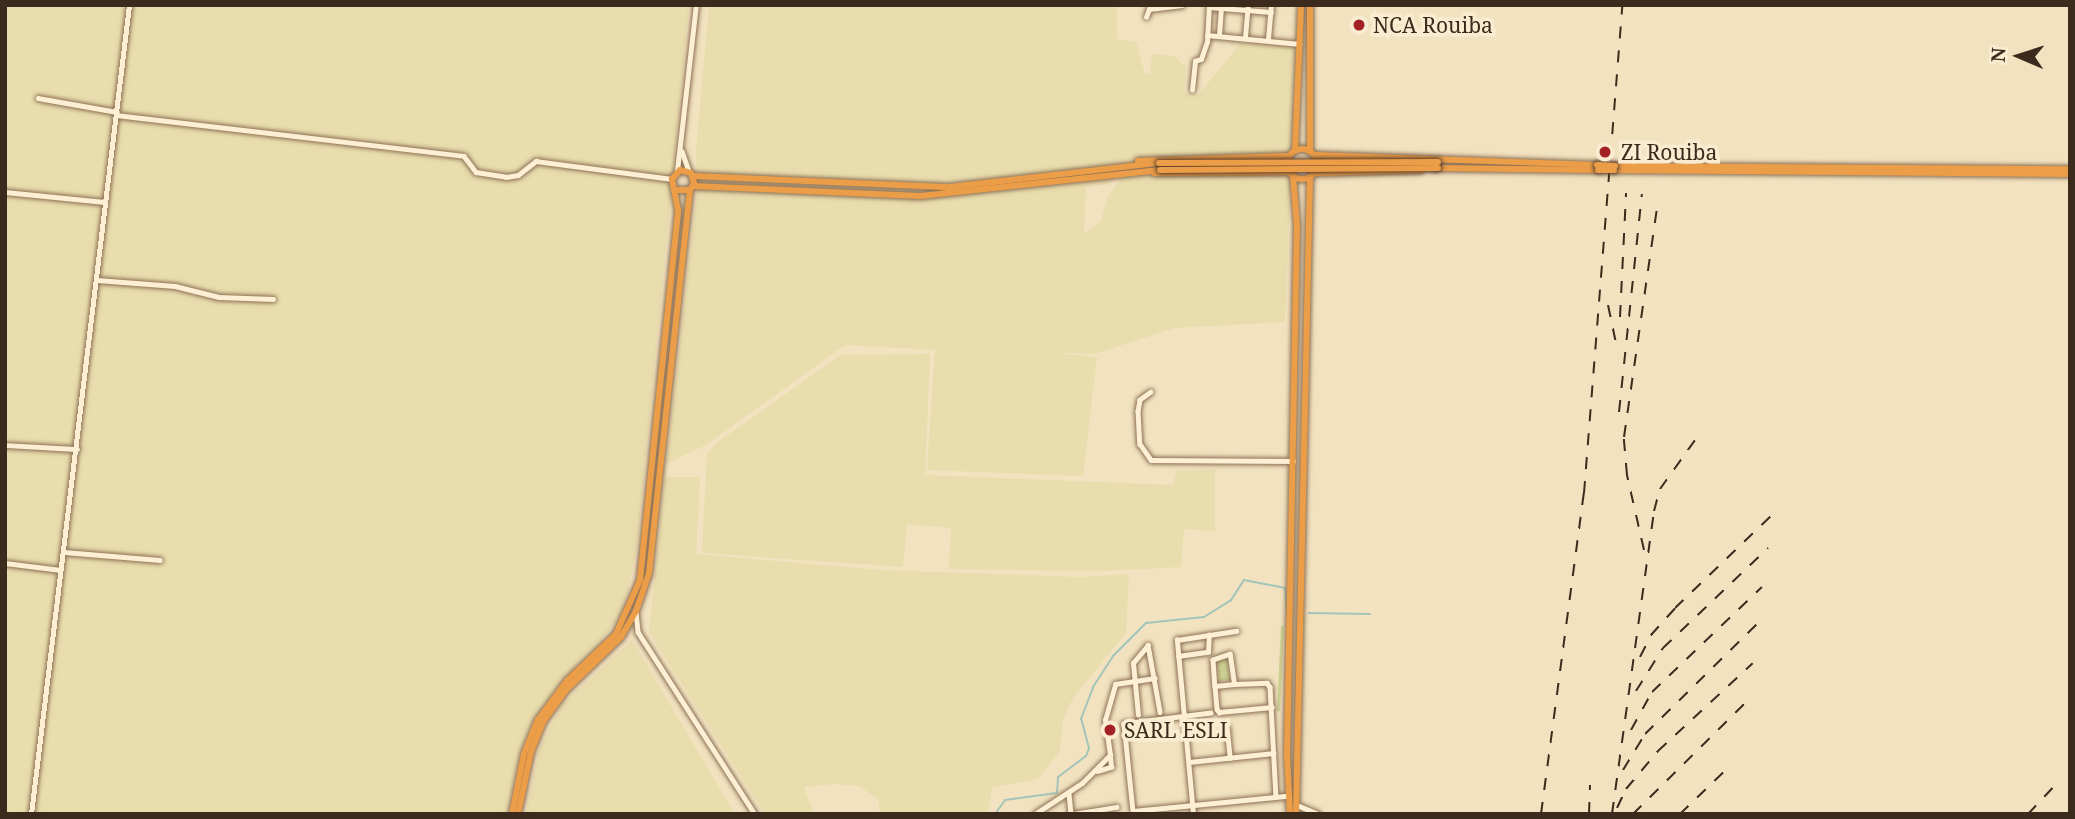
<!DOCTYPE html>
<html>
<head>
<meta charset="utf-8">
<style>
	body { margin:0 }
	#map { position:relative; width:2075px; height:819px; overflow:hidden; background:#f2e2c0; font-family:"Noto Serif",serif }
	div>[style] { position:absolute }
	.farmland>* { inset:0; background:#e9ddad }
	.green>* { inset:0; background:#cdd293 }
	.stream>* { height:2px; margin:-1px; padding:0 1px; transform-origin:1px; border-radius:1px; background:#a3c4b9 }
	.roads { filter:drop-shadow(0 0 2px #8e7256) drop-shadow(0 0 2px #8e7256) }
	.minor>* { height:4.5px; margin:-2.25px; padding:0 2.25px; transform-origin:2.25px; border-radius:2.25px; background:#fcefd4 }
	.highway>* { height:6px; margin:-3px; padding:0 3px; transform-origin:3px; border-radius:3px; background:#eb9d48 }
	.highway>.ring { margin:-3px; padding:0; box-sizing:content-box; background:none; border:6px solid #eb9d48; border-radius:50% }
	.rail>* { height:2px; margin-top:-1px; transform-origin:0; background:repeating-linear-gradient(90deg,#3c2a1c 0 12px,transparent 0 24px) }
	.bridges { filter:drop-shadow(0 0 2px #5b3f2b) drop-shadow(0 0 2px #5b3f2b) }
	.highway-bridge>* { height:6px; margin:-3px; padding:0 3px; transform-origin:3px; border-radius:3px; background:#eb9d48 }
	.dots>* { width:19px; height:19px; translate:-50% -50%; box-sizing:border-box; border:4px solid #f9ecd1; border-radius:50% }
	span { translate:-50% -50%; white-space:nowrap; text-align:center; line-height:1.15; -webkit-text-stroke:7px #f9ecd1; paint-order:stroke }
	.poi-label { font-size:21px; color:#3c2a1c }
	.left { translate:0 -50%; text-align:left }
	.frame { position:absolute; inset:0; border:7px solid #3c2a1c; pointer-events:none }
	.north { position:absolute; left:1984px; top:21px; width:70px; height:70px; -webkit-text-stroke:5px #f9ecd1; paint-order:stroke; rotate:273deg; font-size:19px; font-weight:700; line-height:28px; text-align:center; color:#3c2a1c }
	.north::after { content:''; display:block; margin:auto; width:24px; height:32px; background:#3c2a1c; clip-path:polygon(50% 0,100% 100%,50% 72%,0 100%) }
</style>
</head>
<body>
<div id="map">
	<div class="farmland">
		<div style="clip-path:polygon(5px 5px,689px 5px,637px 546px,628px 591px,619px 616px,602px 640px,562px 680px,531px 724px,518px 758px,507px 814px,5px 814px)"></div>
		<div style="clip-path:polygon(evenodd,709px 5px,1117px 5px,1117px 39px,1136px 42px,1145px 74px,1150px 73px,1152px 54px,1174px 56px,1186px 68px,1183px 92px,1198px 95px,1241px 43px,1295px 47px,1285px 322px,1174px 328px,1095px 354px,1053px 353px,1097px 357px,1083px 476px,927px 470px,935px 350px,845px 345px,706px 445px,666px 464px,697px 192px,696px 149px,709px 5px,1131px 166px,1108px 196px,1101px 221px,1084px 234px,1086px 187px,1108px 184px,1131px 166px)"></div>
		<div style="clip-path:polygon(930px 354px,925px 475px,1173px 485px,1177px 471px,1215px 469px,1215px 531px,1184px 529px,1181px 567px,1102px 571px,949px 569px,951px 528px,907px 524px,903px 567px,702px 553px,707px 454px,716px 443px,841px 355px)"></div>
		<div style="clip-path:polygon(665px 477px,700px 477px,696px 554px,881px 570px,1080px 577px,1129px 574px,1126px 633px,1073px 698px,1063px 719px,1060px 751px,1038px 779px,992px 787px,988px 814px,880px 814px,878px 799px,859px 786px,834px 784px,804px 787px,814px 814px,765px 814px,649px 632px)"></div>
		<div style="clip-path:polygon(632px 640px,735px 814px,526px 814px,539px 750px,561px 706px)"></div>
	</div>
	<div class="green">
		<div style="clip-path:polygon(1281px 626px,1284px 626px,1280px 711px,1277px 711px)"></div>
		<div style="clip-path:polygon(1228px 656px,1230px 680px,1219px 681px,1216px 658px)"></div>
	</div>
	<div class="stream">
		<div style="left:1309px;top:613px;width:61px;rotate:0.9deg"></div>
		<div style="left:995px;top:814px;width:17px;rotate:-54deg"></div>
		<div style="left:1005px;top:800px;width:52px;rotate:-7.7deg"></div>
		<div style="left:1057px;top:793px;width:16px;rotate:-86deg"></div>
		<div style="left:1058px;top:777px;width:35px;rotate:-37deg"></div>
		<div style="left:1086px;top:756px;width:9px;rotate:-69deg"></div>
		<div style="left:1089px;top:748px;width:30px;rotate:-105deg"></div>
		<div style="left:1081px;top:719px;width:34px;rotate:-69deg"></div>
		<div style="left:1093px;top:687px;width:37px;rotate:-57deg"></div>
		<div style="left:1113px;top:656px;width:47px;rotate:-45deg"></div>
		<div style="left:1146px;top:623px;width:58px;rotate:-5.9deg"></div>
		<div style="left:1204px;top:617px;width:32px;rotate:-32deg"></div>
		<div style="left:1231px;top:600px;width:24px;rotate:-57deg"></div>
		<div style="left:1244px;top:580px;width:42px;rotate:11deg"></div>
		<div style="left:1285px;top:588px;width:24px;rotate:85deg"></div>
	</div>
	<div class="roads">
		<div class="minor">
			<div style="left:1209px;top:7px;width:62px;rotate:4.6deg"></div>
			<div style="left:1146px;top:17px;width:9px;rotate:-69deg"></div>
			<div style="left:1149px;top:9px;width:33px;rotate:-7deg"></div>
			<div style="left:1207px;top:35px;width:93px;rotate:5.5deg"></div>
			<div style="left:1219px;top:36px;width:28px;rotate:-86deg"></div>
			<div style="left:1245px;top:37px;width:32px;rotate:-85deg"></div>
			<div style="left:1268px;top:39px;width:34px;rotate:-85deg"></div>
			<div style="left:1192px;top:90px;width:29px;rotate:-84deg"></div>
			<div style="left:1195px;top:61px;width:6px;rotate:-18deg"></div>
			<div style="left:1201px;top:59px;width:18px;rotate:-71deg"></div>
			<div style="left:1207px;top:42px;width:37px;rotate:-87deg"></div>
			<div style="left:38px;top:98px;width:80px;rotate:10deg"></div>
			<div style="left:116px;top:115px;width:350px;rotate:6.7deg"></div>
			<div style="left:464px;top:156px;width:20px;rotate:53deg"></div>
			<div style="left:476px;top:172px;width:30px;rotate:9deg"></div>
			<div style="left:506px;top:177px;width:12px;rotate:-9deg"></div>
			<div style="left:518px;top:175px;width:23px;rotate:-38deg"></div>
			<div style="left:536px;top:161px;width:137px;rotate:7.5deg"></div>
			<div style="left:682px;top:151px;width:21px;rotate:71deg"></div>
			<div style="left:677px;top:171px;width:167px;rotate:-83.5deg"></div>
			<div style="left:5px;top:192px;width:100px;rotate:5.7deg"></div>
			<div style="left:97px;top:280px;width:78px;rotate:4.4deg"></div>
			<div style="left:175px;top:286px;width:45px;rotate:14deg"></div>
			<div style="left:219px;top:297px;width:54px;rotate:2.1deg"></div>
			<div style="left:1151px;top:392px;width:14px;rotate:144deg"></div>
			<div style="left:1140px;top:400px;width:11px;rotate:100deg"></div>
			<div style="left:1138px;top:411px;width:33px;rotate:87deg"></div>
			<div style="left:1140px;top:444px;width:19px;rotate:55deg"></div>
			<div style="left:1151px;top:460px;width:142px;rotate:0.4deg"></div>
			<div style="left:5px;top:445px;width:72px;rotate:3.2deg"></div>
			<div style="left:64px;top:552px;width:96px;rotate:4.8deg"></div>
			<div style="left:5px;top:563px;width:56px;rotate:7.1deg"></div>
			<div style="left:636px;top:612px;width:20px;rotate:84deg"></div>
			<div style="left:638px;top:632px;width:216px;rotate:57.3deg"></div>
			<div style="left:1178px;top:656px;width:30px;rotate:-8deg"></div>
			<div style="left:1208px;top:652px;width:17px;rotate:-87deg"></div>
			<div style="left:1234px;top:684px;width:33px;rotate:-2deg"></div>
			<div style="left:1267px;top:683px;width:5px;rotate:53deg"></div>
			<div style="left:1270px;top:687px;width:110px;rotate:86.9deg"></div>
			<div style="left:1215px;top:686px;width:19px;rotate:-6deg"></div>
			<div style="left:1234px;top:684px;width:30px;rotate:-98deg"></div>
			<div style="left:1230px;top:654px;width:18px;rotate:161deg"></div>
			<div style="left:1213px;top:660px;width:26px;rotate:86deg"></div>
			<div style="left:1215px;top:686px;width:23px;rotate:85deg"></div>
			<div style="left:1217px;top:709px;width:4px;rotate:56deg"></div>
			<div style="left:1219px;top:712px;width:53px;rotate:-5.4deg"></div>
			<div style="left:1211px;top:713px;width:88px;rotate:172.8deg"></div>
			<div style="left:1124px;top:724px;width:87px;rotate:84.1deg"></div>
			<div style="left:1133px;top:811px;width:155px;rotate:-5.6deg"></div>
			<div style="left:1138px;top:715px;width:52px;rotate:-95.5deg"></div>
			<div style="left:1133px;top:663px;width:23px;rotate:-50deg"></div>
			<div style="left:1148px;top:645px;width:68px;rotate:79.8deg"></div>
			<div style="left:1227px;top:727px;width:31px;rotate:84deg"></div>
			<div style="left:1189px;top:762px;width:85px;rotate:-6deg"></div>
			<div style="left:1097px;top:771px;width:15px;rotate:-16deg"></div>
			<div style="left:1111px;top:767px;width:11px;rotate:-95deg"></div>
			<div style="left:1069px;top:794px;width:20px;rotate:84deg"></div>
			<div style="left:1297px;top:805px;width:23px;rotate:23deg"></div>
			<div style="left:31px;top:814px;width:815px;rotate:-83.09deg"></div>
			<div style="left:1035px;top:814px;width:56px;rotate:-33.4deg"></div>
			<div style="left:1082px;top:783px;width:40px;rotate:-45deg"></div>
			<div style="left:1110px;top:755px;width:35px;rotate:-98deg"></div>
			<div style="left:1105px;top:720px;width:37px;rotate:-74deg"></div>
			<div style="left:1115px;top:684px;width:40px;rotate:-8.5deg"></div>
			<div style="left:1073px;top:814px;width:44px;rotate:-9.2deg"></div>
			<div style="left:1193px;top:814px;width:175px;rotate:-95.3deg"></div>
			<div style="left:1177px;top:640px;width:60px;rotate:-8.7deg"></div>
		</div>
		<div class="highway">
			<div style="left:1310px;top:5px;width:146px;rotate:90deg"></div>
			<div class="ring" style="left:1287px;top:149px;width:24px;height:24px"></div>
			<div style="left:1295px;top:150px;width:145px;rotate:-87.6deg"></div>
			<div style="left:1314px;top:155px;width:283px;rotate:2deg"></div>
			<div style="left:1138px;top:161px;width:151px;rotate:-1.9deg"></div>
			<div style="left:1615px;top:166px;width:455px;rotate:0.4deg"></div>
			<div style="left:1435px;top:168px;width:163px;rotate:0.7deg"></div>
			<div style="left:1614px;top:170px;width:456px;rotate:0.5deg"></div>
			<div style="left:1154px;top:173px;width:136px;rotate:-0.4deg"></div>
			<div style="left:1314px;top:173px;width:107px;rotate:-1.6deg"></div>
			<div style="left:693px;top:176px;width:257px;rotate:2.5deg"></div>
			<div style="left:950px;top:187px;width:210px;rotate:-6.6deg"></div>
			<div style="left:693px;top:186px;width:227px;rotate:2.5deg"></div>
			<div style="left:920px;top:196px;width:241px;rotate:-6.2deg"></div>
			<div style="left:512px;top:814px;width:61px;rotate:-78.7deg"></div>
			<div style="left:524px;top:754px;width:37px;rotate:-68deg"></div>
			<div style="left:538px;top:720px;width:49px;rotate:-53.4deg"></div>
			<div style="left:567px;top:681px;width:68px;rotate:-43.8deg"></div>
			<div style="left:616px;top:634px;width:59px;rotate:-66deg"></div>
			<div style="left:640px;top:580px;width:372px;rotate:-84.1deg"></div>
			<div style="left:678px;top:210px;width:32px;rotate:-101deg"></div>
			<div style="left:672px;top:179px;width:12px;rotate:-48deg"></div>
			<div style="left:680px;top:170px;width:11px;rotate:15deg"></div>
			<div style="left:691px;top:173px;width:10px;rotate:73deg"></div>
			<div style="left:694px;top:183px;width:8px;rotate:120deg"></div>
			<div style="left:690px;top:190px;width:14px;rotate:180deg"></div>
			<div style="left:518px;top:814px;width:63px;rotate:-78.2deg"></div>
			<div style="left:531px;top:752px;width:32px;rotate:-68deg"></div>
			<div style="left:543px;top:722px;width:41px;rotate:-54deg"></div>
			<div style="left:567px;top:689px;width:75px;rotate:-43.9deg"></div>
			<div style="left:621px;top:637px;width:30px;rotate:-60deg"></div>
			<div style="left:636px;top:611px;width:40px;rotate:-71.1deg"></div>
			<div style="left:649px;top:573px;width:384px;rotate:-83.9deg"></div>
			<div style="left:1290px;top:814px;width:59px;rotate:-92.9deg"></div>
			<div style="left:1287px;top:755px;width:529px;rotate:-88.92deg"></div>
			<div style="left:1297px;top:226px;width:51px;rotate:-94.5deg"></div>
			<div style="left:1296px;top:814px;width:637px;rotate:-88.74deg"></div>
		</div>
	</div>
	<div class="rail">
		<div style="left:1608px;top:305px;width:44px;rotate:78.2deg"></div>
		<div style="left:1620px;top:317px;width:124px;rotate:-87.2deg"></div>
		<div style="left:1619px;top:412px;width:219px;rotate:-84deg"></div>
		<div style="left:1644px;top:550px;width:77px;rotate:-102.8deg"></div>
		<div style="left:1627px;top:475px;width:38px;rotate:-95deg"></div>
		<div style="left:1624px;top:437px;width:238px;rotate:-81.8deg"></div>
		<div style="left:1640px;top:657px;width:25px;rotate:-63deg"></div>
		<div style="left:1651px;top:635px;width:36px;rotate:-48deg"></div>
		<div style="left:1675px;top:608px;width:139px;rotate:-43.8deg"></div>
		<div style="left:1636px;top:691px;width:51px;rotate:-57.9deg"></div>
		<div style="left:1663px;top:648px;width:145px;rotate:-43.6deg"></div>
		<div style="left:1631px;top:730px;width:43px;rotate:-61.1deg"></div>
		<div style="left:1652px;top:692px;width:152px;rotate:-43.7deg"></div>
		<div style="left:1623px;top:770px;width:42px;rotate:-58.6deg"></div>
		<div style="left:1645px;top:734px;width:157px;rotate:-44.5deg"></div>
		<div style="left:1617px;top:808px;width:21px;rotate:-65deg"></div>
		<div style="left:1626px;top:789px;width:50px;rotate:-49.9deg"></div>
		<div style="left:1658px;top:751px;width:129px;rotate:-42.8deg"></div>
		<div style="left:1541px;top:814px;width:324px;rotate:-82.4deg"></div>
		<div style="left:1584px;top:493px;width:489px;rotate:-85.5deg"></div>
		<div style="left:1589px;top:814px;width:29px;rotate:-88deg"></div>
		<div style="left:1612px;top:814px;width:306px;rotate:-82.1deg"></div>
		<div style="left:1654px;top:511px;width:23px;rotate:-75deg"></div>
		<div style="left:1660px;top:489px;width:65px;rotate:-54.4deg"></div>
		<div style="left:1633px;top:814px;width:161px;rotate:-44.7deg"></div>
		<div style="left:1680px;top:814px;width:71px;rotate:-43.9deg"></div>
		<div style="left:2028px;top:814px;width:47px;rotate:-46.7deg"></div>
	</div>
	<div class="bridges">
		<div class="highway-bridge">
			<div style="left:1159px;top:163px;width:279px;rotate:-0.2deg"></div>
			<div style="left:1597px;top:165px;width:18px;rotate:3deg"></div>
			<div style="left:1160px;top:170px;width:278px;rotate:-0.4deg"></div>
			<div style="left:1598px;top:170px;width:16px"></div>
		</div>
	</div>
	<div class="dots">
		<div style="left:1359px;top:25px;background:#a32025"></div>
		<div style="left:1605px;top:152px;background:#a32025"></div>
		<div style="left:1110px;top:730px;background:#a32025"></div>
	</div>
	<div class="poi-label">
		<span class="left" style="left:1373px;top:25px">NCA Rouiba</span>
		<span class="left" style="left:1621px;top:152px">ZI Rouiba</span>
		<span class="left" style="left:1124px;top:730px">SARL ESLI</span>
	</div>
	<div class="frame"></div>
	<div class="north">N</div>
</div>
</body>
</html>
